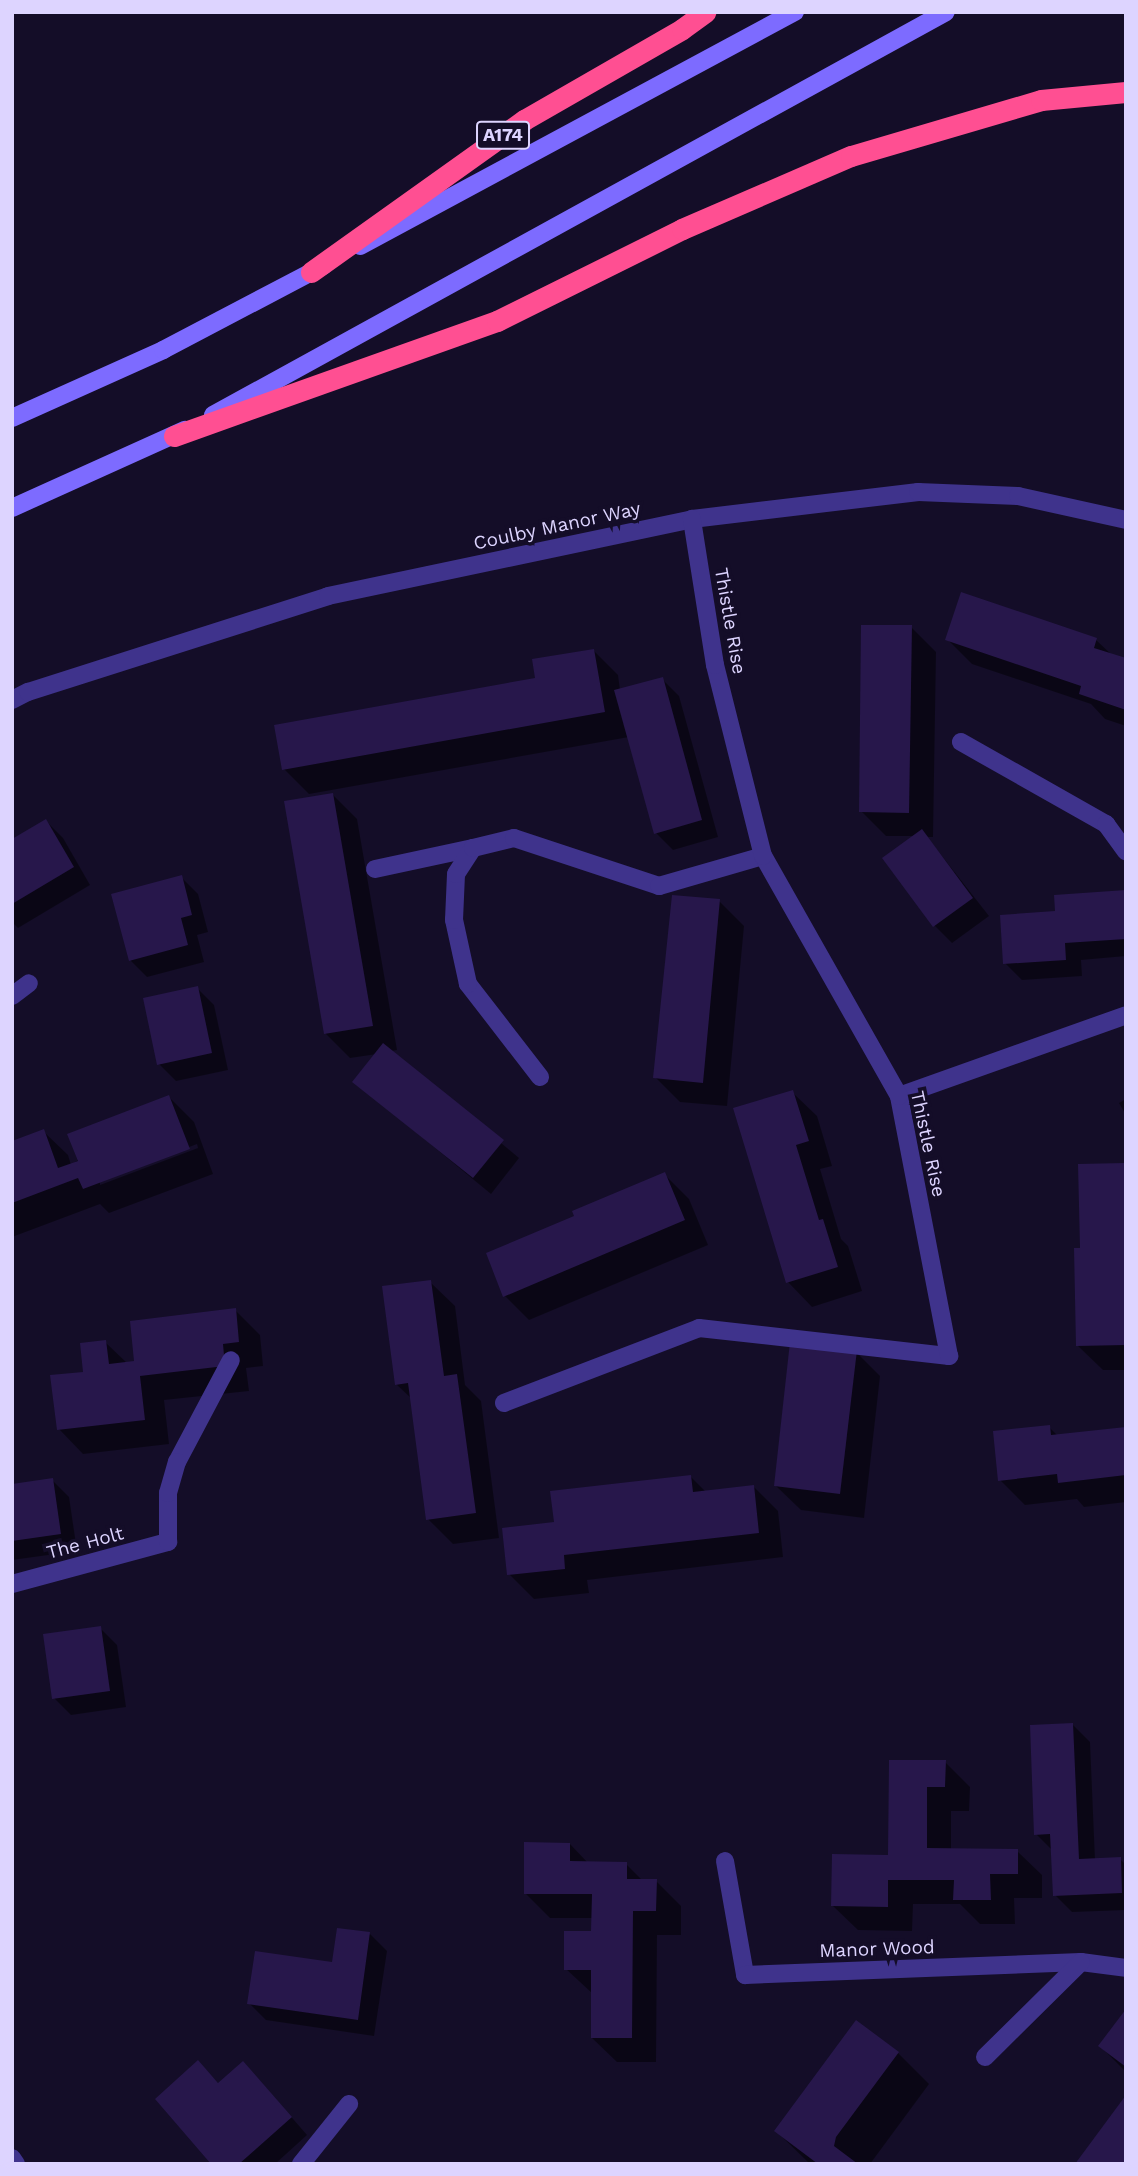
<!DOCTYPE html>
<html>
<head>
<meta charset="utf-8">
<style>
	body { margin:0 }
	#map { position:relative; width:1138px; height:2176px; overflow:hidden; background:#140d28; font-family:"Work Sans",sans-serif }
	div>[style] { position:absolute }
	.shadow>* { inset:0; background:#0007 }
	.building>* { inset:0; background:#27174b }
	.lane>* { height:18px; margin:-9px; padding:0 9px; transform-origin:9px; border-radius:9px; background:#3f338c }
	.street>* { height:18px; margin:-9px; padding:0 9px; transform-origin:9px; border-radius:9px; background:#3f338c }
	.secondary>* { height:18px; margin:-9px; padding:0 9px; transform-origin:9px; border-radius:9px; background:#7d6bff }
	.highway>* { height:21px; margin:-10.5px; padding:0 10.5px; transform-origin:10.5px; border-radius:10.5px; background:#ff4f92 }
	span { translate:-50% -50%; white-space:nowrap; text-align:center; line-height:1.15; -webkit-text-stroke:7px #140d28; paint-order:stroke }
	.shield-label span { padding:2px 5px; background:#140d28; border:2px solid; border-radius:5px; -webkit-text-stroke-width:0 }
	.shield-label { font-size:18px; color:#ddd4ff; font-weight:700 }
	.street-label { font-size:19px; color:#ddd4ff }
	.frame { position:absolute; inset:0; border:14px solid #ddd4ff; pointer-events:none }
</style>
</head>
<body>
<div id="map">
	<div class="shadow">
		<div style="clip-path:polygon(911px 627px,936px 652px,933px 837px,927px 837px,989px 916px,952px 943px,935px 926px,885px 858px,914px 836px,886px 836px,861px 811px)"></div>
		<div style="clip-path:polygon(947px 639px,1096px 640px,1112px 655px,1126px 660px,1126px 726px,1105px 719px,1091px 704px,972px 664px)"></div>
		<div style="clip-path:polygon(593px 650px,618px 675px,620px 690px,662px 679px,679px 696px,718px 837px,673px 850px,656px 833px,629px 737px,309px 794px,284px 769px,537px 680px)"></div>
		<div style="clip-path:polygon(333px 795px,357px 819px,397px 1050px,391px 1051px,519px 1158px,491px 1194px,354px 1081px,377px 1054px,350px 1058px,326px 1034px)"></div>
		<div style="clip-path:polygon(46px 821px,63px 838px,90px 885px,18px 928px,12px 922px,12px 841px)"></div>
		<div style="clip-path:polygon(181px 877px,198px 894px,208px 932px,197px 935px,204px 962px,147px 977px,130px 960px)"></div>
		<div style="clip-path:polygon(1126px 892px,1126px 956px,1081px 960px,1082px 976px,1022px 980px,1005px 963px,1056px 913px)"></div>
		<div style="clip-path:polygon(719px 901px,744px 926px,727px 1106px,680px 1102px,655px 1077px)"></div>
		<div style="clip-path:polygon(197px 988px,214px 1005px,228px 1070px,176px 1081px,159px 1064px)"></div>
		<div style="clip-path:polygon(792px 1092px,817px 1116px,832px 1166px,820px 1169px,841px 1239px,848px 1246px,862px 1291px,812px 1307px,788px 1282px)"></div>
		<div style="clip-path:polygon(evenodd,169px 1097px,194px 1122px,213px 1174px,109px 1213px,100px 1204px,12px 1237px,12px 1142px,43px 1131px,68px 1155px,71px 1165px,169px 1097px,197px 1144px,198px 1148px,100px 1185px,100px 1181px,197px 1144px)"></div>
		<div style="clip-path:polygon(1126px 1099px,1126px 1115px,1119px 1103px)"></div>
		<div style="clip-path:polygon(1124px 1165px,1126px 1370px,1103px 1370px,1078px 1346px,1082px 1250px)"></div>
		<div style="clip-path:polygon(664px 1174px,689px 1199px,708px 1245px,529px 1320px,505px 1296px,576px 1216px)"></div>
		<div style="clip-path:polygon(430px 1282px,455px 1306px,465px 1385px,481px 1401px,499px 1538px,453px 1544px,428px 1519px,413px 1400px,396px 1384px)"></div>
		<div style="clip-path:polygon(235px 1310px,260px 1335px,263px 1366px,246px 1368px,249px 1391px,164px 1400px,169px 1444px,83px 1454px,59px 1429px,85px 1373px,105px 1342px,127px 1363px,136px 1362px)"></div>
		<div style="clip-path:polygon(856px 1352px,880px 1376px,864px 1518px,801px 1510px,776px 1486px)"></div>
		<div style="clip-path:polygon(1049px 1427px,1058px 1436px,1126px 1429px,1126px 1502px,1084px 1507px,1077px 1499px,1025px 1505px,1000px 1480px)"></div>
		<div style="clip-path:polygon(691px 1477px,706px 1492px,753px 1486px,778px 1511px,783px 1557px,587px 1580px,589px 1593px,534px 1599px,509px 1574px,556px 1523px)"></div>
		<div style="clip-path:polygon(52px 1480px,69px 1497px,77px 1551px,12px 1560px,12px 1486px)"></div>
		<div style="clip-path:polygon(100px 1628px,117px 1645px,126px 1707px,71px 1715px,54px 1698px)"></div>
		<div style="clip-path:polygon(1073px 1725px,1090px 1742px,1095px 1860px,1120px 1859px,1126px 1865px,1126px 1910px,1072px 1912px,1055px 1895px,1053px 1851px,1036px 1834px)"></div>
		<div style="clip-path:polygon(891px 1762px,945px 1762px,970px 1787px,969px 1811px,951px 1811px,951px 1850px,1017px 1851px,1042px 1875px,1042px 1898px,1014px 1898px,1015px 1924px,980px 1924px,960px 1904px,913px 1904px,912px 1931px,858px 1930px,833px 1906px,889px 1856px)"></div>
		<div style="clip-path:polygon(570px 1844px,588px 1863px,626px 1864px,643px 1881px,656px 1881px,681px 1906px,681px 1935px,657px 1935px,656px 2062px,617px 2062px,592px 2038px,593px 1994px,566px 1969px,593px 1933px,593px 1918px,550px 1918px,526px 1894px)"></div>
		<div style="clip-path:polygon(370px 1934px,387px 1951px,374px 2036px,266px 2020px,249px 2003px,334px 1964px)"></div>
		<div style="clip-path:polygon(1126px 2012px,1126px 2072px,1100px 2046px)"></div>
		<div style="clip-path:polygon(898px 2053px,929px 2084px,870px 2164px,810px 2164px,776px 2131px)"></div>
		<div style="clip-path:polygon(198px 2063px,219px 2084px,260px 2081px,307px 2135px,275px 2164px,214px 2164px)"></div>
	</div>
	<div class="building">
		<div style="clip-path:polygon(961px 592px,1097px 638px,1094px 648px,1126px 658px,1126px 710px,1079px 694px,1081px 686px,945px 640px)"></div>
		<div style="clip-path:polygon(861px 625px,912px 625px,909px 813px,859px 812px)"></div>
		<div style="clip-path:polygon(594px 649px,605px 712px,282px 770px,274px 725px,535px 678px,532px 659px)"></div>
		<div style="clip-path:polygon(663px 677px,702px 820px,654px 834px,614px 690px)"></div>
		<div style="clip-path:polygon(333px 793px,373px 1026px,324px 1034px,284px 801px)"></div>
		<div style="clip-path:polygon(46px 819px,74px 867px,12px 904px,12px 839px)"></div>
		<div style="clip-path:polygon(922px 829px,973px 898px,933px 927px,882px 858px)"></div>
		<div style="clip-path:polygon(182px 875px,192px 915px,181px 918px,188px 945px,129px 961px,111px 894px)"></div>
		<div style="clip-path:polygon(1126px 890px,1126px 939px,1065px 943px,1066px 960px,1003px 964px,1000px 915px,1055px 911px,1054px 895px)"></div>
		<div style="clip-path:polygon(672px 895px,720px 899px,703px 1083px,653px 1078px)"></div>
		<div style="clip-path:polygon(198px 986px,212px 1053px,157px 1065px,143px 998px)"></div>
		<div style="clip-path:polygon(383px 1043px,504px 1140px,473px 1178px,352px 1082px)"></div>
		<div style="clip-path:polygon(793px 1090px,809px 1141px,796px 1145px,819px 1220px,823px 1219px,838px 1267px,786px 1283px,733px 1108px)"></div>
		<div style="clip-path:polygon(169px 1095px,190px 1149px,83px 1189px,78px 1178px,12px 1203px,12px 1141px,44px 1129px,58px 1168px,78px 1161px,67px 1134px)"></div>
		<div style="clip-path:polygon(1125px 1163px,1126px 1345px,1076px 1346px,1074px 1248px,1080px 1248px,1078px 1164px)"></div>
		<div style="clip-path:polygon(665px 1172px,685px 1220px,503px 1297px,486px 1253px,574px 1216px,572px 1211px)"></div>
		<div style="clip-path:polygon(431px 1280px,444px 1376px,457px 1374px,476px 1513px,426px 1520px,408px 1383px,395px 1385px,382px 1286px)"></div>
		<div style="clip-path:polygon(236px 1308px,239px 1342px,223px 1344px,225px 1366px,140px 1376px,145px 1420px,57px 1430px,50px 1375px,83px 1372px,80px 1343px,106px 1340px,109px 1364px,134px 1361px,130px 1321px)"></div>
		<div style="clip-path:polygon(790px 1342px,857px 1350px,840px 1494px,774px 1486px)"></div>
		<div style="clip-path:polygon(1050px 1425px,1051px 1435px,1126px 1427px,1126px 1475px,1058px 1483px,1057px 1474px,998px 1481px,993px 1431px)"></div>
		<div style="clip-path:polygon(691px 1475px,693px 1492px,754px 1485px,759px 1533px,564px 1555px,565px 1569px,507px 1575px,502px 1528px,554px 1522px,550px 1491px)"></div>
		<div style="clip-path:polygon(53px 1478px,61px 1534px,12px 1541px,12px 1484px)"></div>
		<div style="clip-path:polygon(101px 1626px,110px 1691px,52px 1699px,43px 1634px)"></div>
		<div style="clip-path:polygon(1073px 1723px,1079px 1859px,1121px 1857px,1122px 1893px,1053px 1896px,1050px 1834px,1034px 1835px,1030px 1725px)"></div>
		<div style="clip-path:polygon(889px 1760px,946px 1760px,945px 1787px,927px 1787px,927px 1848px,1018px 1849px,1018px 1874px,990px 1874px,991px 1900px,953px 1900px,954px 1880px,888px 1880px,888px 1907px,831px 1906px,832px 1854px,888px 1855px)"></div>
		<div style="clip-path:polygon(524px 1842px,570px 1843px,570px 1861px,627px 1862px,627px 1879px,657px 1879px,656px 1911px,633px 1911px,632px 2038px,591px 2038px,591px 1970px,564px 1970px,564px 1931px,591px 1931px,592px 1894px,524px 1894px)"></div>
		<div style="clip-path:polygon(337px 1928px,370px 1932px,358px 2020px,247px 2004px,255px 1951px,332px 1962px)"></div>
		<div style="clip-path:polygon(1126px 2009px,1126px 2067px,1098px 2046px)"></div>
		<div style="clip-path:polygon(856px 2020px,899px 2052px,836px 2137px,834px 2146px,858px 2164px,818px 2164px,774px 2131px)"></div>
		<div style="clip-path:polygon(198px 2060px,218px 2083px,243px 2061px,292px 2117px,239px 2164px,211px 2164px,155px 2099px)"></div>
		<div style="clip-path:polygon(1126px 2095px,1126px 2164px,1075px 2164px)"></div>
	</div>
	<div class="lane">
		<div style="left:177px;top:1462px;width:115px;rotate:-62.1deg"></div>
		<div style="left:301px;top:2164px;width:77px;rotate:-51.3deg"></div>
	</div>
	<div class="street">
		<div style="left:12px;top:700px;width:18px;rotate:-27deg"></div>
		<div style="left:28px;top:692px;width:315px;rotate:-17.7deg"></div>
		<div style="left:328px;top:596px;width:372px;rotate:-11.9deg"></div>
		<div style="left:692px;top:519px;width:228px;rotate:-6.8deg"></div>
		<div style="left:918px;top:492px;width:100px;rotate:2.3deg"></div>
		<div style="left:1018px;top:496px;width:111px;rotate:12.5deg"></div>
		<div style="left:961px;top:742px;width:167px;rotate:29.5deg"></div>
		<div style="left:1106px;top:824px;width:34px;rotate:54deg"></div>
		<div style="left:375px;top:869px;width:100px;rotate:-12.1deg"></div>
		<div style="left:12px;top:996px;width:21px;rotate:-37deg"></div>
		<div style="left:540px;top:1077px;width:118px;rotate:-127.7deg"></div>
		<div style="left:468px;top:984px;width:66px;rotate:-102.3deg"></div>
		<div style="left:454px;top:920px;width:46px;rotate:-87.5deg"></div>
		<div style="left:456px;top:874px;width:31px;rotate:-57deg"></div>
		<div style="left:473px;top:848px;width:42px;rotate:-13.7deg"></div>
		<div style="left:514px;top:838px;width:153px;rotate:18.3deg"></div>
		<div style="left:659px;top:886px;width:108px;rotate:-16.1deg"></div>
		<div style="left:899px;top:1096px;width:241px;rotate:-19.6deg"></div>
		<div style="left:504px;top:1403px;width:209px;rotate:-21deg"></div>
		<div style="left:699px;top:1328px;width:252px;rotate:6.4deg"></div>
		<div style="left:949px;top:1356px;width:265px;rotate:-100.9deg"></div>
		<div style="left:899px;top:1096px;width:276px;rotate:-119.5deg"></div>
		<div style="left:763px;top:856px;width:197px;rotate:-104.1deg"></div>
		<div style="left:715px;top:665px;width:148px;rotate:-99deg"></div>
		<div style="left:12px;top:1584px;width:162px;rotate:-15.1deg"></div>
		<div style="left:168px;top:1542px;width:49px;rotate:-90deg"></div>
		<div style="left:168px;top:1493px;width:32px;rotate:-74deg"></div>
		<div style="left:725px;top:1861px;width:116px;rotate:80deg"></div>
		<div style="left:745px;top:1975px;width:336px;rotate:-2.2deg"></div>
		<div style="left:1081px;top:1962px;width:45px;rotate:7.6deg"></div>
		<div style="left:985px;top:2057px;width:135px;rotate:-44.7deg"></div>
		<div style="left:12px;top:2158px;width:7px;rotate:56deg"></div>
	</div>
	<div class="secondary">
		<div style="left:360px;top:246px;width:494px;rotate:-28.3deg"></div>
		<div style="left:213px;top:415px;width:836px;rotate:-28.8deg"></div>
		<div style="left:12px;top:418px;width:166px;rotate:-24.2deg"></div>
		<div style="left:163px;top:350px;width:181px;rotate:-27.7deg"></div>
		<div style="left:12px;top:508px;width:190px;rotate:-24.3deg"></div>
	</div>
	<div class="highway">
		<div style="left:311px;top:272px;width:262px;rotate:-35.5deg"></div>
		<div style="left:524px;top:120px;width:182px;rotate:-29.9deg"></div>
		<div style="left:682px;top:29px;width:29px;rotate:-36deg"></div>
		<div style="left:174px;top:436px;width:343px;rotate:-19.6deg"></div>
		<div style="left:497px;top:321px;width:207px;rotate:-26.4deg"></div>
		<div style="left:682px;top:229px;width:184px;rotate:-23.4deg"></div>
		<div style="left:851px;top:156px;width:198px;rotate:-16.4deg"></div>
		<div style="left:1041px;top:100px;width:85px;rotate:-5.4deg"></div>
	</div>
	<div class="shield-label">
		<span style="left:503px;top:135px">A174</span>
	</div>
	<div class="street-label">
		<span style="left:557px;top:526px;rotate:-12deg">Coulby Manor Way</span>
		<span style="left:730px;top:621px;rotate:80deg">Thistle Rise</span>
		<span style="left:928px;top:1144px;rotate:78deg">Thistle Rise</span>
		<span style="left:85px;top:1543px;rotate:-15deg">The Holt</span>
		<span style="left:877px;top:1949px;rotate:-2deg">Manor Wood</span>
	</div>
	<div class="frame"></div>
</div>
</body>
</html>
